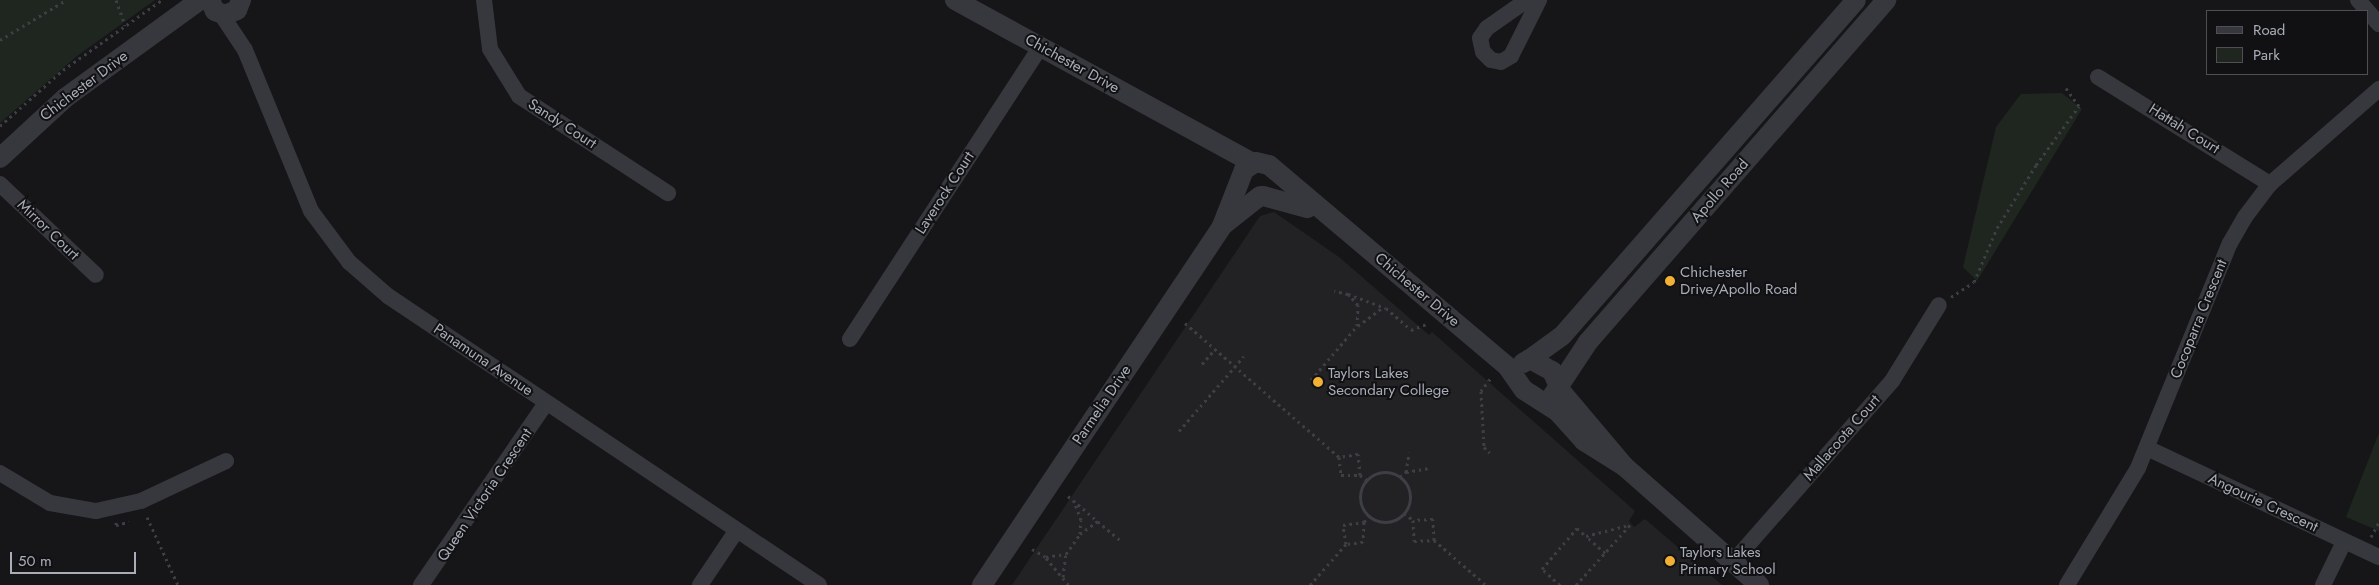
<!DOCTYPE html>
<html>
<head>
<meta charset="utf-8">
<style>
	body { margin:0 }
	#map { position:relative; width:2379px; height:585px; overflow:hidden; background:#161618; font-family:Jost,sans-serif }
	div>[style] { position:absolute }
	.built>* { inset:0; background:#222225 }
	.green>* { inset:0; background:#1e261f }
	.path>* { height:3px; margin-top:-1.5px; transform-origin:0; background:repeating-linear-gradient(90deg,#3d3f44 0 2.5px,transparent 0 6.5px) }
	.path>.ring { margin:-1.5px; padding:0; box-sizing:content-box; background:none; border:3px solid #3d3f44; border-radius:50% }
	.minor>* { height:16px; margin:-8px; padding:0 8px; transform-origin:8px; border-radius:8px; background:#37383d }
	.tertiary>* { height:20px; margin:-10px; padding:0 10px; transform-origin:10px; border-radius:10px; background:#37383d }
	.dots>* { width:14px; height:14px; translate:-50% -50%; box-sizing:border-box; border:2px solid #111113; border-radius:50% }
	span { translate:-50% -50%; white-space:nowrap; text-align:center; line-height:1.15; -webkit-text-stroke:4px #111113; paint-order:stroke }
	.street-label { font-size:15px; color:#a8adb8 }
	.poi-label { font-size:15px; color:#a8adb8 }
	.left { translate:0 -50%; text-align:left }
	.legend { position:absolute; left:2206px; top:10px; width:162px; height:65px; box-sizing:border-box; background:#111113; border:1px solid #4d4f55; margin:0; padding:6px 9px; list-style:none; font-size:15px; color:#a8adb8 }
	.legend li { display:flex; align-items:center; gap:10px; height:25px }
	.legend b { width:25px; border:1px solid #4d4f55 }
	.scale { position:absolute; left:10px; top:552px; width:126px; height:22px; box-sizing:border-box; border:2px solid #a8adb8; border-top:0; padding-left:6px; font-size:15px; line-height:18px; white-space:nowrap; color:#a8adb8; -webkit-text-stroke:4px #111113; paint-order:stroke }
</style>
</head>
<body>
<div id="map">
	<div class="built">
		<div style="clip-path:polygon(1274px 212px,1339px 257px,1429px 335px,1432px 332px,1635px 511px,1629px 521px,1634px 527px,1645px 519px,1722px 585px,1012px 585px,1260px 216px)"></div>
	</div>
	<div class="green">
		<div style="clip-path:polygon(0 0,155px 0,77px 56px,0 123px)"></div>
		<div style="clip-path:polygon(2062px 93px,2082px 109px,1977px 281px,1963px 267px,1996px 127px,2021px 94px)"></div>
		<div style="clip-path:polygon(2379px 433px,2379px 531px,2346px 517px)"></div>
	</div>
	<div class="path">
		<div style="left:116px;top:0;width:27px;rotate:70deg"></div>
		<div style="left:0;top:40px;width:77px;rotate:-31.2deg"></div>
		<div style="left:0;top:126px;width:84px;rotate:-41.6deg"></div>
		<div style="left:63px;top:70px;width:121px;rotate:-35.3deg"></div>
		<div style="left:1348px;top:294px;width:40px;rotate:20.2deg"></div>
		<div style="left:1386px;top:308px;width:33px;rotate:41deg"></div>
		<div style="left:1411px;top:330px;width:17px;rotate:-21deg"></div>
		<div style="left:1951px;top:297px;width:27px;rotate:-33deg"></div>
		<div style="left:1974px;top:282px;width:59px;rotate:-66.9deg"></div>
		<div style="left:1997px;top:228px;width:74px;rotate:-58.2deg"></div>
		<div style="left:2036px;top:165px;width:73px;rotate:-53.9deg"></div>
		<div style="left:2079px;top:106px;width:24px;rotate:-126deg"></div>
		<div style="left:1185px;top:323px;width:204px;rotate:41deg"></div>
		<div style="left:1358px;top:326px;width:31px;rotate:-37deg"></div>
		<div style="left:1202px;top:364px;width:20px;rotate:-49deg"></div>
		<div style="left:1490px;top:379px;width:15px;rotate:127deg"></div>
		<div style="left:1481px;top:391px;width:56px;rotate:86.9deg"></div>
		<div style="left:1484px;top:447px;width:8px;rotate:45deg"></div>
		<div style="left:1311px;top:380px;width:71px;rotate:-49.6deg"></div>
		<div style="left:1357px;top:326px;width:21px;rotate:-87deg"></div>
		<div style="left:1358px;top:305px;width:15px;rotate:-132deg"></div>
		<div style="left:1348px;top:294px;width:14px;rotate:-168deg"></div>
		<div style="left:1179px;top:431px;width:99px;rotate:-49.1deg"></div>
		<div style="left:1406px;top:472px;width:20px;rotate:-81deg"></div>
		<div class="ring" style="left:1360px;top:472px;width:47px;height:47px"></div>
		<div style="left:1360px;top:475px;width:21px;rotate:-95deg"></div>
		<div style="left:1358px;top:454px;width:19px;rotate:171deg"></div>
		<div style="left:1339px;top:457px;width:18px;rotate:84deg"></div>
		<div style="left:1341px;top:475px;width:19px"></div>
		<div style="left:1360px;top:475px;width:9px;rotate:36deg"></div>
		<div style="left:1400px;top:477px;width:8px;rotate:-40deg"></div>
		<div style="left:1406px;top:472px;width:22px;rotate:-10deg"></div>
		<div style="left:1068px;top:496px;width:70px;rotate:40.3deg"></div>
		<div style="left:1404px;top:513px;width:11px;rotate:38deg"></div>
		<div style="left:1413px;top:520px;width:21px;rotate:87deg"></div>
		<div style="left:1414px;top:541px;width:20px;rotate:-3deg"></div>
		<div style="left:1434px;top:540px;width:21px;rotate:-93deg"></div>
		<div style="left:1433px;top:519px;width:20px;rotate:177deg"></div>
		<div style="left:147px;top:517px;width:75px;rotate:65.5deg"></div>
		<div style="left:116px;top:522px;width:3px;rotate:90deg"></div>
		<div style="left:116px;top:525px;width:13px;rotate:-13deg"></div>
		<div style="left:1364px;top:522px;width:20px;rotate:93deg"></div>
		<div style="left:1363px;top:542px;width:17px;rotate:173deg"></div>
		<div style="left:1346px;top:544px;width:19px;rotate:-99deg"></div>
		<div style="left:1343px;top:525px;width:21px;rotate:-8deg"></div>
		<div style="left:1364px;top:522px;width:8px;rotate:-50deg"></div>
		<div style="left:1080px;top:534px;width:22px;rotate:-36deg"></div>
		<div style="left:2371px;top:537px;width:17px;rotate:-62deg"></div>
		<div style="left:1434px;top:540px;width:69px;rotate:40.9deg"></div>
		<div style="left:1032px;top:549px;width:16px;rotate:30deg"></div>
		<div style="left:1046px;top:557px;width:20px;rotate:-9deg"></div>
		<div style="left:1066px;top:554px;width:24px;rotate:-55deg"></div>
		<div style="left:1080px;top:534px;width:14px;rotate:-86deg"></div>
		<div style="left:1081px;top:520px;width:20px;rotate:-110deg"></div>
		<div style="left:1605px;top:553px;width:25px;rotate:-138deg"></div>
		<div style="left:1586px;top:536px;width:44px;rotate:-14.3deg"></div>
		<div style="left:1046px;top:558px;width:35px;rotate:50deg"></div>
		<div style="left:1063px;top:577px;width:23px;rotate:-83deg"></div>
		<div style="left:1310px;top:585px;width:55px;rotate:-48.7deg"></div>
		<div style="left:1560px;top:585px;width:24px;rotate:-138deg"></div>
		<div style="left:1542px;top:569px;width:54px;rotate:-49.5deg"></div>
		<div style="left:1577px;top:528px;width:12px;rotate:42deg"></div>
		<div style="left:1576px;top:585px;width:82px;rotate:-48deg"></div>
	</div>
	<div class="minor">
		<div style="left:484px;top:0;width:49px;rotate:83deg"></div>
		<div style="left:490px;top:49px;width:55px;rotate:58.3deg"></div>
		<div style="left:519px;top:96px;width:178px;rotate:33.1deg"></div>
		<div style="left:1527px;top:0;width:49px;rotate:145deg"></div>
		<div style="left:1487px;top:28px;width:12px;rotate:125deg"></div>
		<div style="left:1480px;top:38px;width:14px;rotate:78deg"></div>
		<div style="left:1483px;top:52px;width:11px;rotate:45deg"></div>
		<div style="left:1491px;top:60px;width:10px;rotate:11deg"></div>
		<div style="left:1501px;top:62px;width:12px;rotate:-31deg"></div>
		<div style="left:1511px;top:56px;width:63px;rotate:-63.4deg"></div>
		<div style="left:2358px;top:0;width:32px;rotate:49deg"></div>
		<div style="left:221px;top:14px;width:43px;rotate:56.3deg"></div>
		<div style="left:245px;top:50px;width:174px;rotate:67.7deg"></div>
		<div style="left:311px;top:211px;width:64px;rotate:53.3deg"></div>
		<div style="left:349px;top:262px;width:52px;rotate:41.1deg"></div>
		<div style="left:388px;top:296px;width:519px;rotate:33.84deg"></div>
		<div style="left:2098px;top:77px;width:203px;rotate:31.9deg"></div>
		<div style="left:0;top:184px;width:132px;rotate:43.5deg"></div>
		<div style="left:850px;top:339px;width:350px;rotate:-56.9deg"></div>
		<div style="left:2147px;top:448px;width:256px;rotate:25.2deg"></div>
		<div style="left:0;top:473px;width:58px;rotate:31deg"></div>
		<div style="left:50px;top:503px;width:47px;rotate:9.9deg"></div>
		<div style="left:96px;top:511px;width:46px;rotate:-12.5deg"></div>
		<div style="left:141px;top:501px;width:94px;rotate:-25.2deg"></div>
		<div style="left:1733px;top:562px;width:241px;rotate:-48.7deg"></div>
		<div style="left:1892px;top:381px;width:89px;rotate:-58.3deg"></div>
		<div style="left:421px;top:585px;width:221px;rotate:-55.5deg"></div>
		<div style="left:700px;top:585px;width:66px;rotate:-56.1deg"></div>
		<div style="left:2067px;top:585px;width:137px;rotate:-58.7deg"></div>
		<div style="left:2138px;top:468px;width:243px;rotate:-67.8deg"></div>
		<div style="left:2230px;top:243px;width:30px;rotate:-60deg"></div>
		<div style="left:2245px;top:217px;width:41px;rotate:-52.9deg"></div>
		<div style="left:2270px;top:184px;width:145px;rotate:-41.1deg"></div>
		<div style="left:2323px;top:585px;width:48px;rotate:-64deg"></div>
	</div>
	<div class="tertiary">
		<div style="left:210px;top:0;width:12px;rotate:66deg"></div>
		<div style="left:215px;top:11px;width:11px;rotate:22deg"></div>
		<div style="left:225px;top:15px;width:13px;rotate:-23deg"></div>
		<div style="left:237px;top:10px;width:11px;rotate:-68deg"></div>
		<div style="left:955px;top:0;width:340px;rotate:28.7deg"></div>
		<div style="left:0;top:158px;width:88px;rotate:-42.7deg"></div>
		<div style="left:65px;top:98px;width:167px;rotate:-36deg"></div>
		<div style="left:1263px;top:196px;width:46px;rotate:15.3deg"></div>
		<div style="left:1222px;top:226px;width:60px;rotate:-68.6deg"></div>
		<div style="left:1244px;top:170px;width:14px;rotate:-34deg"></div>
		<div style="left:1256px;top:162px;width:13px;rotate:13deg"></div>
		<div style="left:1269px;top:165px;width:312px;rotate:40.2deg"></div>
		<div style="left:1507px;top:366px;width:29px;rotate:55deg"></div>
		<div style="left:1524px;top:390px;width:40px;rotate:32.9deg"></div>
		<div style="left:1558px;top:412px;width:39px;rotate:48deg"></div>
		<div style="left:1584px;top:441px;width:47px;rotate:32deg"></div>
		<div style="left:1530px;top:359px;width:39px;rotate:-36deg"></div>
		<div style="left:1562px;top:336px;width:446px;rotate:-48.8deg"></div>
		<div style="left:1523px;top:363px;width:8px;rotate:-30deg"></div>
		<div style="left:1530px;top:359px;width:25px;rotate:29deg"></div>
		<div style="left:1552px;top:371px;width:17px;rotate:65deg"></div>
		<div style="left:1559px;top:386px;width:11px;rotate:124deg"></div>
		<div style="left:1559px;top:386px;width:53px;rotate:-56.6deg"></div>
		<div style="left:1588px;top:342px;width:454px;rotate:-48.9deg"></div>
		<div style="left:1559px;top:389px;width:101px;rotate:49.8deg"></div>
		<div style="left:1624px;top:466px;width:180px;rotate:41.4deg"></div>
		<div style="left:982px;top:585px;width:432px;rotate:-56.2deg"></div>
		<div style="left:1222px;top:226px;width:48px;rotate:-38.3deg"></div>
	</div>
	<div class="dots">
		<div style="left:1670px;top:281px;background:#f2b134"></div>
		<div style="left:1318px;top:382px;background:#f2b134"></div>
		<div style="left:1670px;top:561px;background:#f2b134"></div>
	</div>
	<div class="street-label">
		<span style="left:1072px;top:64px;rotate:29deg">Chichester Drive</span>
		<span style="left:84px;top:86px;rotate:-37deg">Chichester Drive</span>
		<span style="left:562px;top:124px;rotate:33deg">Sandy Court</span>
		<span style="left:2184px;top:129px;rotate:32deg">Hattah Court</span>
		<span style="left:1720px;top:191px;rotate:-49deg">Apollo Road</span>
		<span style="left:945px;top:193px;rotate:-57deg">Laverock Court</span>
		<span style="left:48px;top:230px;rotate:44deg">Mirror Court</span>
		<span style="left:1417px;top:290px;rotate:40deg">Chichester Drive</span>
		<span style="left:2199px;top:319px;rotate:-68deg">Cocoparra Crescent</span>
		<span style="left:483px;top:360px;rotate:34deg">Panamuna Avenue</span>
		<span style="left:1102px;top:405px;rotate:-56deg">Parmelia Drive</span>
		<span style="left:1842px;top:438px;rotate:-49deg">Mallacoota Court</span>
		<span style="left:485px;top:495px;rotate:-56deg">Queen Victoria Crescent</span>
		<span style="left:2263px;top:503px;rotate:25deg">Angourie Crescent</span>
	</div>
	<div class="poi-label">
		<span class="left" style="left:1680px;top:281px">Chichester<br>Drive/Apollo Road</span>
		<span class="left" style="left:1328px;top:382px">Taylors Lakes<br>Secondary College</span>
		<span class="left" style="left:1680px;top:561px">Taylors Lakes<br>Primary School</span>
	</div>
	<ul class="legend">
	<li><b style="height:6px;background:#37383d"></b>Road</li>
	<li><b style="height:14px;background:#1e261f"></b>Park</li>
	</ul>
	<div class="scale">50 m</div>
</div>
</body>
</html>
